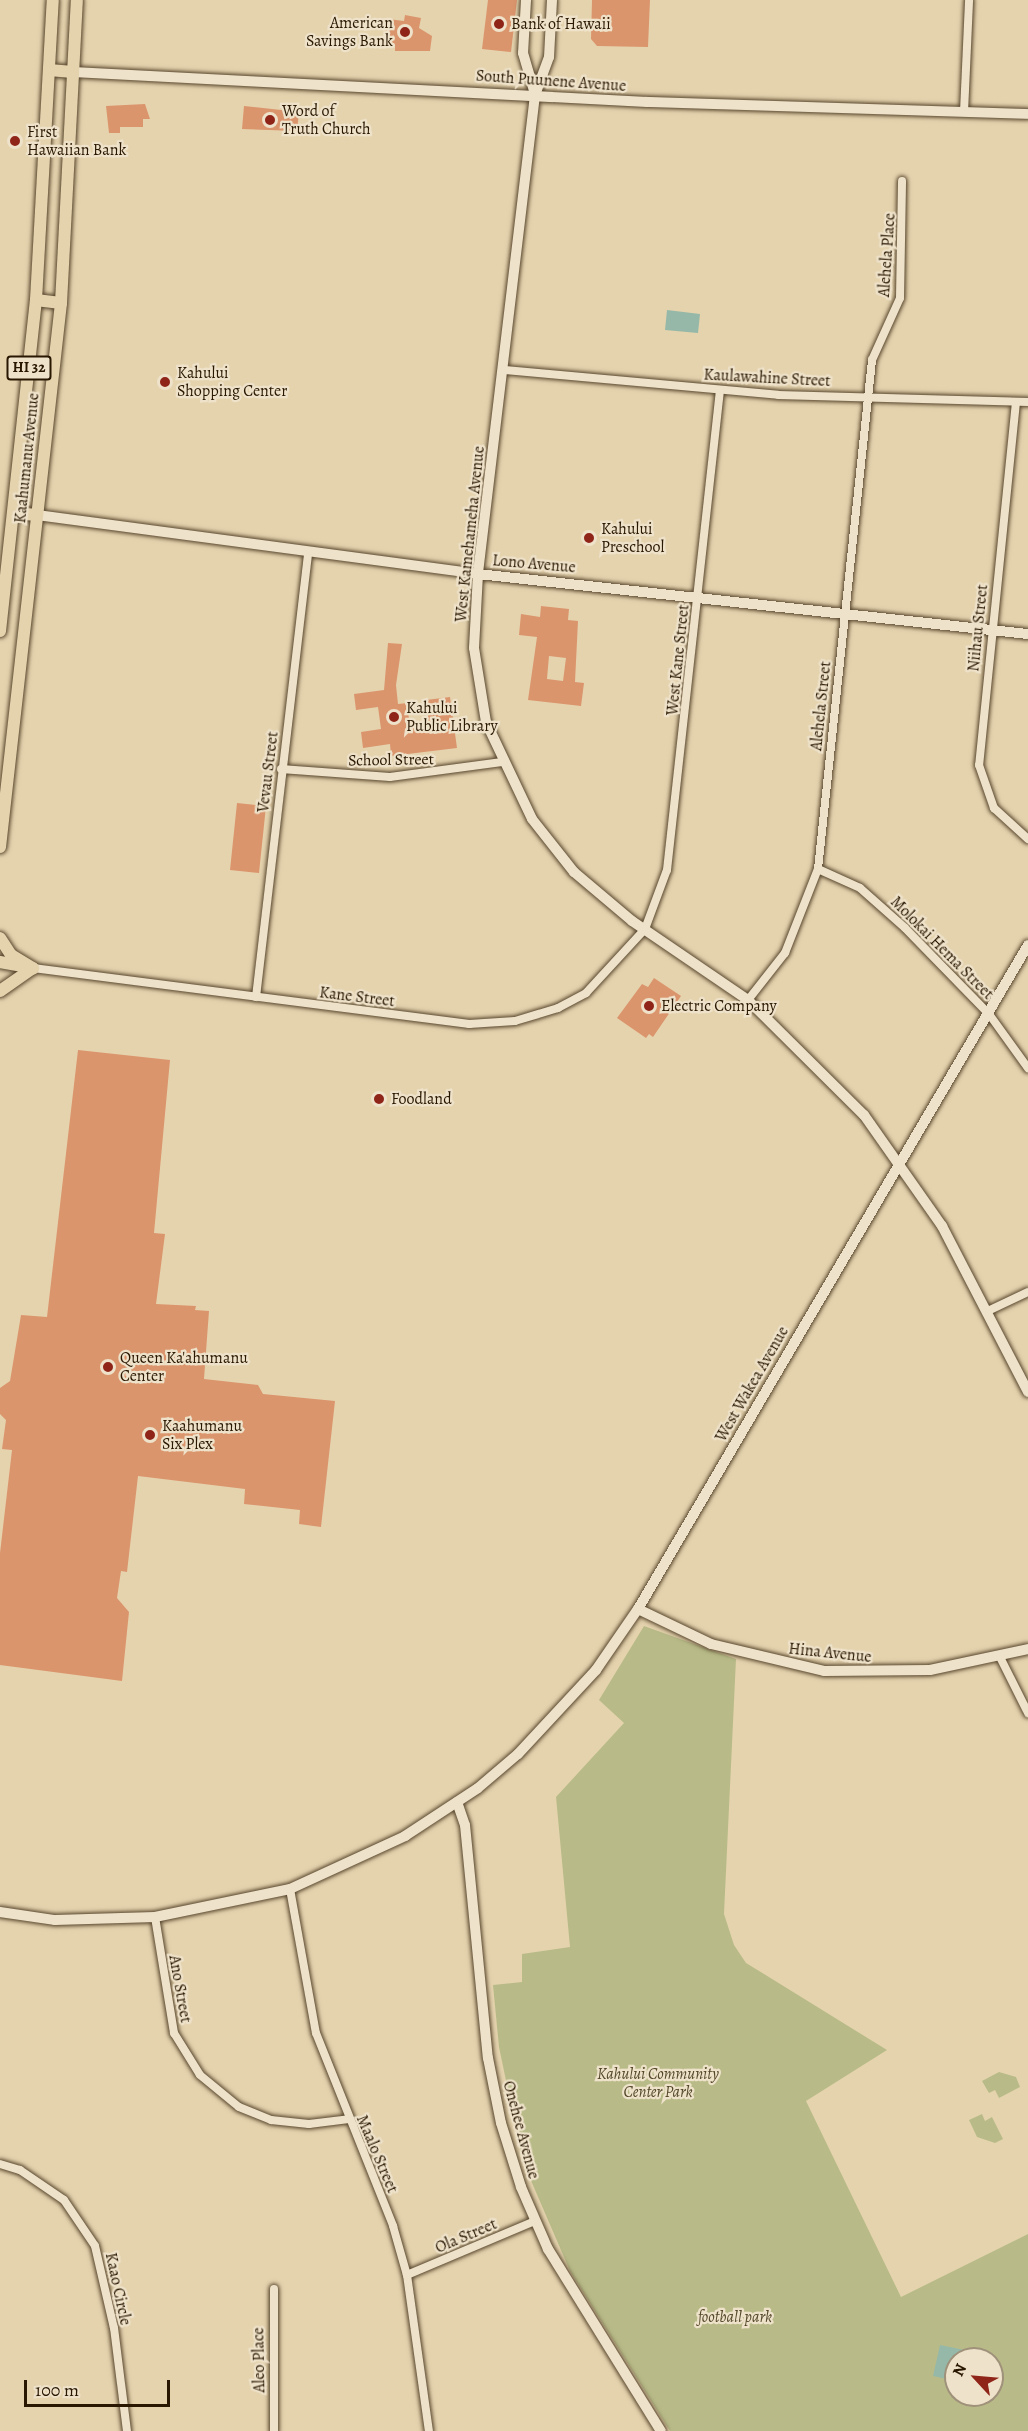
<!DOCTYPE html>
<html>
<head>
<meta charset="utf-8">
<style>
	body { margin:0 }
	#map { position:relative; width:1028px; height:2431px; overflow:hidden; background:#e5d3ae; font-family:Alegreya,serif }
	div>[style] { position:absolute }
	.green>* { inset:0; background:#b8bb88 }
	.water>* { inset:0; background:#96b8a8 }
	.building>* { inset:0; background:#db956d }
	.roads { filter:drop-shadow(0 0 2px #58462d) drop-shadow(0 0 2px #58462d) }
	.street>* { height:8px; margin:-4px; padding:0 4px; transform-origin:4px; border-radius:4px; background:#eee2ca }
	.secondary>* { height:10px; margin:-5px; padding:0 5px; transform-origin:5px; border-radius:5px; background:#eee2ca }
	.primary>* { height:12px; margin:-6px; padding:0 6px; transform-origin:6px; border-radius:6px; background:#e5d3ae }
	.dots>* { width:16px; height:16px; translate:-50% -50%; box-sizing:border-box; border:3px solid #eee2ca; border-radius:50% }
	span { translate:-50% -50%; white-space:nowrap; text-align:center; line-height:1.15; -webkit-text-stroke:4.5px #eee2ca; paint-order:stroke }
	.shield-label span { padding:2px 4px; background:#eee2ca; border:2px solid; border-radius:4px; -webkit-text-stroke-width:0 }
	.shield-label { font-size:15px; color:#291702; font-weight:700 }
	.poi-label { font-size:16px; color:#291702 }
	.right { translate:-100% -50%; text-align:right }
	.left { translate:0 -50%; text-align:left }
	.street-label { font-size:16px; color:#291702 }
	.park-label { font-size:16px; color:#54482a; font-style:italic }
	.north { position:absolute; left:944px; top:2347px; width:60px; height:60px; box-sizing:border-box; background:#eee2ca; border:2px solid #9f917a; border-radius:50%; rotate:296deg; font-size:16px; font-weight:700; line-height:24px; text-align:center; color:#291702 }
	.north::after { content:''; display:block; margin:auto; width:21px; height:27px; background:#8f2418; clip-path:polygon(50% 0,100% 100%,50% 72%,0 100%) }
	.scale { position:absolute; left:24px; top:2380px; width:146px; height:27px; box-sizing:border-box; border:3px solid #291702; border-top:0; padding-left:8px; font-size:18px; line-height:21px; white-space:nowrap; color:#291702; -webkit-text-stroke:4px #eee2ca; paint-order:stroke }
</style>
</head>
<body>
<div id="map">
	<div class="green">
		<div style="clip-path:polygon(evenodd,644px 1626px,736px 1659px,724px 1914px,734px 1945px,746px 1963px,887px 2050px,806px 2101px,901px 2297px,1028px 2234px,1028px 2431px,670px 2431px,570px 2271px,523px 2162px,499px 2047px,493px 1985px,522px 1982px,522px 1954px,570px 1947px,556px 1797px,624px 1723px,599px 1700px,644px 1626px,956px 2359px,992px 2359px,992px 2395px,956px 2395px,956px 2359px)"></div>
		<div style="clip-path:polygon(999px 2072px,1016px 2077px,1020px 2087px,999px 2098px,995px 2090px,989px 2093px,982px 2081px)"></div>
		<div style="clip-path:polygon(982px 2114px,985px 2121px,992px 2117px,1003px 2139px,995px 2143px,977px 2137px,969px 2120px)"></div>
	</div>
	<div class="water">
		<div style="clip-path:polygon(667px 310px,700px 314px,698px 333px,665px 330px)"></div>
		<div style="clip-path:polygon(940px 2345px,974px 2352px,973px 2359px,956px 2359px,956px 2381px,933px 2376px)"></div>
	</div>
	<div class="building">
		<div style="clip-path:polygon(488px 0,517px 0,511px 52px,482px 49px)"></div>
		<div style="clip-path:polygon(592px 0,650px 0,648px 47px,597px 46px,591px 39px)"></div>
		<div style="clip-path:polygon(405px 15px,421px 18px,419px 28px,432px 36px,430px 51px,395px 51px,395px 46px,385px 45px,388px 19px,404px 21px)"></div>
		<div style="clip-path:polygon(145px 104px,150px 119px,143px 119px,143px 127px,120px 127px,120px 133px,109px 133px,106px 106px)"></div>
		<div style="clip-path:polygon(244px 106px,299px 112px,297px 131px,242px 129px)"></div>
		<div style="clip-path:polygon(evenodd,541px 606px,569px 609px,568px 620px,578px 621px,575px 682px,584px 683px,581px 706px,528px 700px,537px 637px,519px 635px,521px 614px,540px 617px,541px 606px,549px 656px,566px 658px,563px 681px,547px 679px,549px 656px)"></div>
		<div style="clip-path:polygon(388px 643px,402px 644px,396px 685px,398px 704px,407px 703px,410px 727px,429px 725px,426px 700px,450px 697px,457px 748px,391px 756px,390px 744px,363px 748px,361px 732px,381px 729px,378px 707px,356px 710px,354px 694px,384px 690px)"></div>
		<div style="clip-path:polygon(237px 803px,266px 806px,259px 873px,230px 870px)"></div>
		<div style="clip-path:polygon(654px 978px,681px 996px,653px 1037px,649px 1034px,646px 1038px,617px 1018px,642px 984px,648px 987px)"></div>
		<div style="clip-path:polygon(78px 1050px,170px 1060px,154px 1233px,165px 1234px,156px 1304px,196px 1306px,195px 1310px,209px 1311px,204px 1379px,258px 1385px,263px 1394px,335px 1401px,321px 1527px,299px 1524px,300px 1510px,244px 1504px,245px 1489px,138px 1476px,127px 1572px,121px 1571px,117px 1598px,129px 1612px,122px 1681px,0 1665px,0 1553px,12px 1450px,2px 1449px,6px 1420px,0 1414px,0 1388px,10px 1381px,21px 1315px,47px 1317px)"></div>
	</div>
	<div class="roads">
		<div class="street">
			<div style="left:964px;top:112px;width:112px;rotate:-87.4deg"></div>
			<div style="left:505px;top:370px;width:274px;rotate:5.2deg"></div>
			<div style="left:778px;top:395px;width:250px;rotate:1.6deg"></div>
			<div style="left:1016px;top:402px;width:365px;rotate:95.8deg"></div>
			<div style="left:979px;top:765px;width:46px;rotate:70.8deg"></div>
			<div style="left:994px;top:808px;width:46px;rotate:42.4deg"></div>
			<div style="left:281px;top:769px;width:109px;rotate:4.2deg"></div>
			<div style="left:390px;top:777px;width:113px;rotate:-7.6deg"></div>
			<div style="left:818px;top:869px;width:46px;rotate:24.3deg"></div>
			<div style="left:860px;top:888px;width:60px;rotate:41.6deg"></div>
			<div style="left:905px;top:928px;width:120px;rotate:45.7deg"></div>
			<div style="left:989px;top:1014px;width:67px;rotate:54.2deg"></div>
			<div style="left:33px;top:968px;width:440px;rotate:7.3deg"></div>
			<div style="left:469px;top:1024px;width:46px;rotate:-3.7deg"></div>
			<div style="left:515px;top:1021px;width:45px;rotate:-16.8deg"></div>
			<div style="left:558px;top:1008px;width:32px;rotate:-28deg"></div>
			<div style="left:586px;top:993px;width:87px;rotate:-47.3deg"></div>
			<div style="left:645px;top:929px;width:63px;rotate:-69.6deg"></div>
			<div style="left:667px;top:870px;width:483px;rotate:-83.7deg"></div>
			<div style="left:256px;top:997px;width:449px;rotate:-83.3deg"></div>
			<div style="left:748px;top:1000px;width:60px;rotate:-51.8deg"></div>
			<div style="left:785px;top:953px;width:90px;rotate:-68.6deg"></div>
			<div style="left:818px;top:869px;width:512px;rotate:-83.94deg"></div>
			<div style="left:872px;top:360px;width:68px;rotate:-65.7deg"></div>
			<div style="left:900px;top:298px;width:117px;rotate:-89deg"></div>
			<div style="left:988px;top:1311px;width:44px;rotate:-25.4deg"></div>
			<div style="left:1000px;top:1657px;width:63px;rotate:63.4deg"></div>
			<div style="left:290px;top:1889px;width:146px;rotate:79.8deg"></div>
			<div style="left:316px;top:2033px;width:208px;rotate:68.2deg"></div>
			<div style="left:393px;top:2226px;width:51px;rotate:74.1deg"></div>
			<div style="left:407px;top:2275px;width:158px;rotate:82deg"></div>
			<div style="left:155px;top:1917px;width:118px;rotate:80.7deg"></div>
			<div style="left:174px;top:2033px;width:49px;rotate:58.2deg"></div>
			<div style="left:200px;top:2075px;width:50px;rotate:39.4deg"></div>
			<div style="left:239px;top:2107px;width:35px;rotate:22deg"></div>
			<div style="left:271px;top:2120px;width:38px;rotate:6deg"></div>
			<div style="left:309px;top:2124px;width:38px;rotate:-7deg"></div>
			<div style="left:0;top:2164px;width:21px;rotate:17deg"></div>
			<div style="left:20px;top:2170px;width:53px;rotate:34.3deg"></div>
			<div style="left:64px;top:2200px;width:55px;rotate:56deg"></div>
			<div style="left:95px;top:2246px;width:84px;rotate:77deg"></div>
			<div style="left:114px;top:2328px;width:104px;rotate:82.8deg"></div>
			<div style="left:407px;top:2275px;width:139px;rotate:-22.9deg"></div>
			<div style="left:274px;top:2431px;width:142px;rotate:-90deg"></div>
		</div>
		<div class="secondary">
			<div style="left:526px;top:0;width:53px;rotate:93.2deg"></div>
			<div style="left:523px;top:53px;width:43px;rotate:73.7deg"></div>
			<div style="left:552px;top:0;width:57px;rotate:93deg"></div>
			<div style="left:549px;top:57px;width:40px;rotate:110.2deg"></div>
			<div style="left:535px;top:95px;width:482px;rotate:96.8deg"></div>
			<div style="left:478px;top:574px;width:74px;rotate:93.1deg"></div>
			<div style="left:474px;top:648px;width:75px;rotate:80.8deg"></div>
			<div style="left:486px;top:722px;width:107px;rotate:64.6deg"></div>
			<div style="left:532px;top:819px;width:68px;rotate:51.6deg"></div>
			<div style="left:574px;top:872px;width:76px;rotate:40.2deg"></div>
			<div style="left:632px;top:921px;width:140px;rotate:34.3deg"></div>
			<div style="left:748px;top:1000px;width:163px;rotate:44.8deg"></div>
			<div style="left:864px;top:1115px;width:136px;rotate:54.9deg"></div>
			<div style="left:942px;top:1226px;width:187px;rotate:62.6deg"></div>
			<div style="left:73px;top:72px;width:575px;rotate:2.99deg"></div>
			<div style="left:647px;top:102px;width:381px;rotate:1.8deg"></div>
			<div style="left:37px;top:515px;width:445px;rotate:7.6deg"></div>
			<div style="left:478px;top:574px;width:553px;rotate:6.23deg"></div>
			<div style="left:638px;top:1609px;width:81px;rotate:25.6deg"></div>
			<div style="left:711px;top:1644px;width:116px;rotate:13.4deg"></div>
			<div style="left:824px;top:1671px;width:106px;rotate:-0.5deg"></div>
			<div style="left:930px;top:1670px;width:100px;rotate:-12.1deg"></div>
			<div style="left:457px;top:1802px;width:24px;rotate:71deg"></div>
			<div style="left:465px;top:1825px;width:234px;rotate:84.4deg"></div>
			<div style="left:488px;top:2058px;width:66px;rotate:78.7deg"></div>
			<div style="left:501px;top:2123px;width:67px;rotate:72.6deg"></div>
			<div style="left:521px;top:2187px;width:68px;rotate:66.5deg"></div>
			<div style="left:548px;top:2249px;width:214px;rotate:58.2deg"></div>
			<div style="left:0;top:1912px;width:56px;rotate:8.3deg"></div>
			<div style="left:55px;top:1920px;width:100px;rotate:-1.7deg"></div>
			<div style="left:155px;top:1917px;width:138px;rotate:-11.7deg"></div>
			<div style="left:290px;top:1889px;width:127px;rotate:-24.7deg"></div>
			<div style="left:405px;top:1836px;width:87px;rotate:-33.3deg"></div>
			<div style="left:478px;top:1788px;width:52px;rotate:-40.4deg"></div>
			<div style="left:518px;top:1754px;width:115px;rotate:-47.1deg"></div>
			<div style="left:596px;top:1670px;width:74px;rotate:-55.5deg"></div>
			<div style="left:638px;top:1609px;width:770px;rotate:-59.57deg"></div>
		</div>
		<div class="primary">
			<div style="left:49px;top:70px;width:24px;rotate:5deg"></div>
			<div style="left:36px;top:300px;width:25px;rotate:7deg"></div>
			<div style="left:14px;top:513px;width:23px;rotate:5deg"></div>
			<div style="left:0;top:631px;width:333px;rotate:-83.8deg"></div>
			<div style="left:36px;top:300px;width:300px;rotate:-86.8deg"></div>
			<div style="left:0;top:847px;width:547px;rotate:-83.6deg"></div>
			<div style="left:61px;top:303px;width:303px;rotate:-87deg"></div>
			<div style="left:0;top:938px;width:20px;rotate:57deg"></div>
			<div style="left:11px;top:955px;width:26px;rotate:31deg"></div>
			<div style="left:0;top:962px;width:23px;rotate:10deg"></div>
			<div style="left:0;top:991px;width:40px;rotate:-34.9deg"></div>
		</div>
	</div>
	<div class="dots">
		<div style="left:499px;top:24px;background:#8f2418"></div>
		<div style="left:405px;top:32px;background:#8f2418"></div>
		<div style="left:270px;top:120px;background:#8f2418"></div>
		<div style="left:15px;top:141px;background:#8f2418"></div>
		<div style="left:165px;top:382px;background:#8f2418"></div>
		<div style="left:589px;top:538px;background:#8f2418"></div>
		<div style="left:394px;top:717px;background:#8f2418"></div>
		<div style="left:649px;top:1006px;background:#8f2418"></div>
		<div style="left:379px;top:1099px;background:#8f2418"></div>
		<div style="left:108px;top:1367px;background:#8f2418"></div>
		<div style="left:150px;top:1435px;background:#8f2418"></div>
	</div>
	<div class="shield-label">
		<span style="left:29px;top:368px">HI 32</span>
	</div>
	<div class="poi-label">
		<span class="right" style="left:393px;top:32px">American<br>Savings Bank</span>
		<span class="left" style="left:511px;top:24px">Bank of Hawaii</span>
		<span class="left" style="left:282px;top:120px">Word of<br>Truth Church</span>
		<span class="left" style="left:27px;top:141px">First<br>Hawaiian Bank</span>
		<span class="left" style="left:177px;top:382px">Kahului<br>Shopping Center</span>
		<span class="left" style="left:601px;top:538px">Kahului<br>Preschool</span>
		<span class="left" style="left:406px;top:717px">Kahului<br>Public Library</span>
		<span class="left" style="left:661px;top:1006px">Electric Company</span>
		<span class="left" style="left:391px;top:1099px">Foodland</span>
		<span class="left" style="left:120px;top:1367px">Queen Ka'ahumanu<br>Center</span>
		<span class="left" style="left:162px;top:1435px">Kaahumanu<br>Six Plex</span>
	</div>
	<div class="street-label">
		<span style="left:551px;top:81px;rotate:4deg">South Puunene Avenue</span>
		<span style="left:887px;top:255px;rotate:-86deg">Alehela Place</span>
		<span style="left:767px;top:378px;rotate:3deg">Kaulawahine Street</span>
		<span style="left:27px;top:458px;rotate:-84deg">Kaahumanu Avenue</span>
		<span style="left:470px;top:534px;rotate:-84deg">West Kamehameha Avenue</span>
		<span style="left:534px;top:564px;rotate:5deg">Lono Avenue</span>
		<span style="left:978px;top:628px;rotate:-84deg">Niihau Street</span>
		<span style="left:678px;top:660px;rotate:-84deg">West Kane Street</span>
		<span style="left:821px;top:706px;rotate:-84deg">Alehela Street</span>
		<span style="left:391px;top:760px;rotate:-1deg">School Street</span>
		<span style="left:268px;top:772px;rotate:-83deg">Vevau Street</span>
		<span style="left:942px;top:948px;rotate:45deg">Molokai Hema Street</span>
		<span style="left:357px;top:997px;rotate:7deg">Kane Street</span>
		<span style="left:752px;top:1384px;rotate:-60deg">West Wakea Avenue</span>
		<span style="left:830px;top:1653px;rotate:6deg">Hina Avenue</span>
		<span style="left:180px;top:1989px;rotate:80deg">Ano Street</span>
		<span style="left:521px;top:2130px;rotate:75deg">Onehee Avenue</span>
		<span style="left:377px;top:2154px;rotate:67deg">Maalo Street</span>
		<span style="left:466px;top:2236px;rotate:-23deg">Ola Street</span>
		<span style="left:118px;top:2289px;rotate:78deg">Kaao Circle</span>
		<span style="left:259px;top:2360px;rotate:-91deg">Aleo Place</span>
	</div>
	<div class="park-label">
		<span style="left:658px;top:2083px">Kahului Community<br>Center Park</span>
		<span style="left:735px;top:2317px">football park</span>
	</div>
	<div class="north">N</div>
	<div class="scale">100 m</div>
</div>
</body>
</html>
